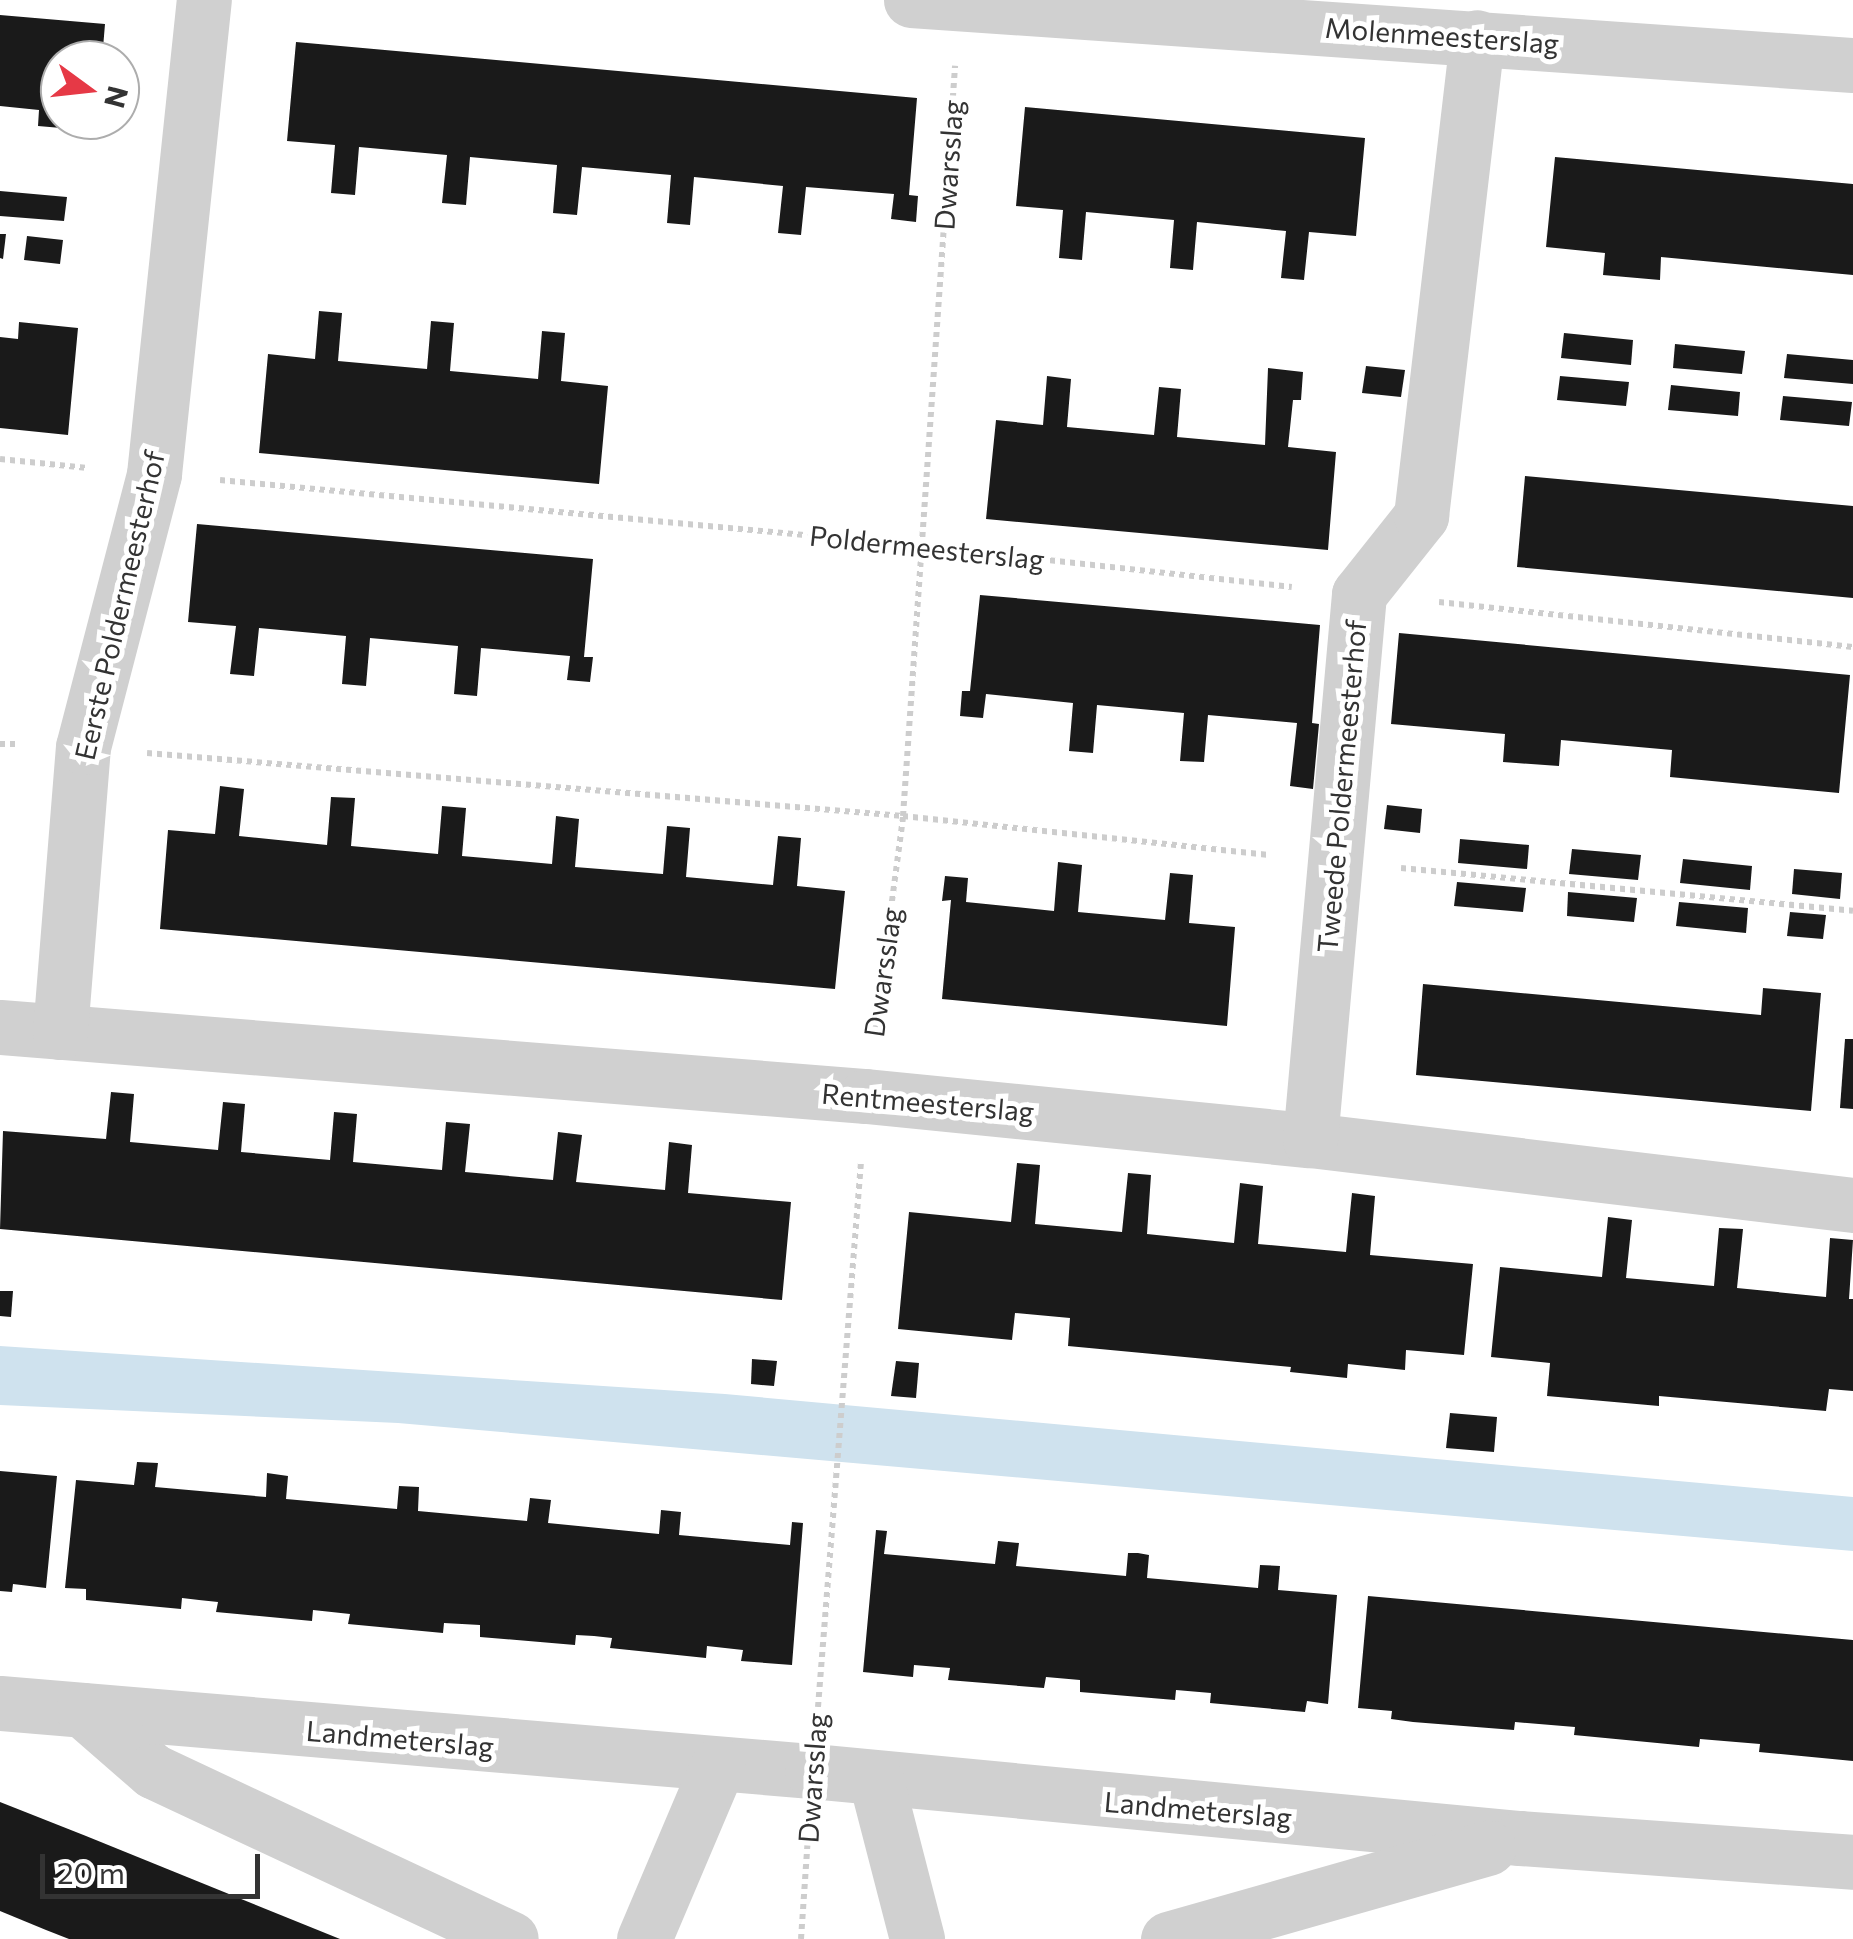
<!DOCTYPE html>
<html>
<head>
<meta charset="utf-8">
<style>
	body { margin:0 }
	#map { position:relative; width:1853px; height:1939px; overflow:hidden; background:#fff; font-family:Commissioner,sans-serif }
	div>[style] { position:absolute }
	.water>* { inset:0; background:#cfe2ee }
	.building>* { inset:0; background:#1a1a1a }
	.path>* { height:6px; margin-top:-3px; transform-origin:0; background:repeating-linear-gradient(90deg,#cdcdcd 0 5px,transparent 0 10px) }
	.minor>* { height:55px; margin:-27.5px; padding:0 27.5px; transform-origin:27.5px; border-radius:27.5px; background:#d0d0d0 }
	span { translate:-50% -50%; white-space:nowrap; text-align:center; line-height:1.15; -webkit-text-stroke:10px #fff; paint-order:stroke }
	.street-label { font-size:28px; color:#333 }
	.north { position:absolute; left:40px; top:40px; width:100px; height:100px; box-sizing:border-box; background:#fff; border:2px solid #adadad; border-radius:50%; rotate:105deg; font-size:28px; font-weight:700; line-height:40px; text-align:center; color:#333 }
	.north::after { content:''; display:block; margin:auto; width:35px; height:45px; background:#e63946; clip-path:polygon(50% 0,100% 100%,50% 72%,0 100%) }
	.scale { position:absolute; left:40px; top:1854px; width:220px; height:45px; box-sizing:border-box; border:5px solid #333; border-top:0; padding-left:12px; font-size:30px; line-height:35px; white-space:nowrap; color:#333; -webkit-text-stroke:8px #fff; paint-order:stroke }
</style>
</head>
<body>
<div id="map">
	<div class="water">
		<div style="clip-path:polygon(0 1346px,725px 1394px,1853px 1497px,1853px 1551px,398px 1423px,0 1405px)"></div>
	</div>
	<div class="building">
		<div style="clip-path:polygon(0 15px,105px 24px,102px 60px,60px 60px,60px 120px,97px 120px,96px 131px,38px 126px,39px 110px,0 106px)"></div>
		<div style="clip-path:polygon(296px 42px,917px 98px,909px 195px,918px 196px,916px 222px,891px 219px,894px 194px,806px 187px,801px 235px,778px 233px,783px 186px,694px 177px,690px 225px,667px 223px,671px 175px,582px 167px,577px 215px,553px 213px,557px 165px,470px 157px,466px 205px,442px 203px,447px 155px,359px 147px,355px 195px,331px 193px,335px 145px,287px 141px)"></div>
		<div style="clip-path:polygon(1025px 107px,1365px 138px,1356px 236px,1309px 232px,1304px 280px,1281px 278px,1286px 231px,1197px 222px,1193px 270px,1170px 268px,1174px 220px,1086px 212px,1082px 260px,1059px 258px,1063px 210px,1016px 206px)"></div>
		<div style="clip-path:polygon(1555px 157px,1853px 184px,1853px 275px,1661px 257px,1660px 280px,1603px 275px,1605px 253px,1546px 247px)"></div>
		<div style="clip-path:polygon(0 191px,67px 197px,64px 221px,0 216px)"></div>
		<div style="clip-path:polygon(0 234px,6px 234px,3px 259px,0 258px)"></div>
		<div style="clip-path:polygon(27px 236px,63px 240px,60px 264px,24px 260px)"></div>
		<div style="clip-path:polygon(319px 311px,342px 313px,338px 361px,427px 369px,431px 321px,454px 323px,450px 371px,538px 379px,542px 331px,565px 333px,561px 381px,608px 386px,599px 484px,259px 453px,268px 354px,315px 359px)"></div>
		<div style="clip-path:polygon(19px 322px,78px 328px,68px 435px,0 428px,0 337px,18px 339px)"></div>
		<div style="clip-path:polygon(1564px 333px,1633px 340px,1631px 365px,1561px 358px)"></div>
		<div style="clip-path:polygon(1675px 344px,1745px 351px,1742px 374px,1673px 368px)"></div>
		<div style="clip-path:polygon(1787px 354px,1853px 360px,1853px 384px,1784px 378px)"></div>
		<div style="clip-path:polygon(1366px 366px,1405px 370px,1401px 397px,1362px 393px)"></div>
		<div style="clip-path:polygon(1268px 368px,1303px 372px,1301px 400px,1293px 400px,1288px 447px,1336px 452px,1328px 550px,986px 519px,996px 420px,1043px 425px,1047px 376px,1071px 379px,1067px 427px,1154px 435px,1159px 387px,1181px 389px,1177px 437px,1265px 445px)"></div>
		<div style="clip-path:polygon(1560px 376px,1629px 382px,1626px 406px,1557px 400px)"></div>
		<div style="clip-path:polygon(1671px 385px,1740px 392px,1738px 416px,1668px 410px)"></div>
		<div style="clip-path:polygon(1783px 396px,1852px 402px,1849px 426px,1780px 420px)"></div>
		<div style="clip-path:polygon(1525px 476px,1853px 506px,1853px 598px,1517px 567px)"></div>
		<div style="clip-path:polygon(197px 524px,593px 559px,584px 657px,593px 657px,590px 682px,567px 680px,570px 656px,481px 648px,477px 696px,454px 694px,458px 646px,370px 638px,366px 686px,342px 684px,346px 636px,259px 628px,254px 676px,230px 674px,236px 626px,188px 622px)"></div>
		<div style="clip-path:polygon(980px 595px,1320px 625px,1312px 723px,1319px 724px,1313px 789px,1290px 786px,1297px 723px,1208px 715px,1204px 762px,1180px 761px,1184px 713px,1097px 705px,1093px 753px,1069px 751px,1073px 703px,986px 694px,983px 718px,960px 716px,962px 691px,970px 691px)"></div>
		<div style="clip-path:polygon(1399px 633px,1850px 675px,1839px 793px,1670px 777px,1672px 750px,1616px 745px,1561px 740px,1559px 766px,1503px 762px,1505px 734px,1391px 724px)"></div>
		<div style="clip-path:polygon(220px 786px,244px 789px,239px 836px,327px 845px,331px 797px,355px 798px,351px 846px,438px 854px,442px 806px,466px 808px,462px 856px,552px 864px,556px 816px,579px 819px,575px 867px,663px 874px,667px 826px,690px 828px,686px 877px,773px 885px,778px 836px,801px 838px,797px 886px,845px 891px,835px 989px,160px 929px,168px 830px,215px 834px)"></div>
		<div style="clip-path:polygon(1387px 805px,1422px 809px,1420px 833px,1384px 829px)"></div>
		<div style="clip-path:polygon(1460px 839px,1529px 845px,1527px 869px,1458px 863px)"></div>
		<div style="clip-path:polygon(1572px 849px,1641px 855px,1638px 880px,1569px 874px)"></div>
		<div style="clip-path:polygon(1683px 859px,1752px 866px,1750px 890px,1680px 883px)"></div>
		<div style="clip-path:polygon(1058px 862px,1082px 865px,1078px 912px,1165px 920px,1170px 873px,1193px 875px,1189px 923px,1235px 927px,1227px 1026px,942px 999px,951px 900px,942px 901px,945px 876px,968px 878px,966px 902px,1054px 911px)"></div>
		<div style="clip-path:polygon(1794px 869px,1842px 873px,1840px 899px,1792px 894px)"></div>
		<div style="clip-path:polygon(1457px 882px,1526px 888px,1523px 912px,1454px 906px)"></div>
		<div style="clip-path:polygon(1568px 892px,1637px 898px,1634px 922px,1567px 916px)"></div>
		<div style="clip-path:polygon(1679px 902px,1748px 908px,1746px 933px,1676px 926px)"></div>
		<div style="clip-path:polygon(1790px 912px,1826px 915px,1823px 939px,1787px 936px)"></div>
		<div style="clip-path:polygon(1423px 984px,1761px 1015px,1763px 988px,1821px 993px,1811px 1111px,1416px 1075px)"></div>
		<div style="clip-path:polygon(1845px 1039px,1853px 1039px,1853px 1109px,1840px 1108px)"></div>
		<div style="clip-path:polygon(111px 1092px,134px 1094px,130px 1142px,218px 1150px,223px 1102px,245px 1104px,241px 1152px,330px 1160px,334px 1112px,357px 1114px,353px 1162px,442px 1170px,446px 1122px,470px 1124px,465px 1172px,553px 1180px,558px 1132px,582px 1135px,576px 1182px,665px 1190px,669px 1142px,692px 1145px,688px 1193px,791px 1202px,782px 1300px,0 1229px,3px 1131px,106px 1139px)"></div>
		<div style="clip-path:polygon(1017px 1163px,1040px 1165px,1035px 1224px,1122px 1232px,1128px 1173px,1151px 1175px,1147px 1234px,1234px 1243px,1240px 1183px,1263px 1186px,1258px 1244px,1346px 1252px,1352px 1193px,1375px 1196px,1370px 1255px,1473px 1264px,1464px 1355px,1406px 1350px,1405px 1370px,1348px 1364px,1347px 1378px,1290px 1372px,1291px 1367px,1068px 1346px,1070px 1318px,1015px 1313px,1012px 1340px,898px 1329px,909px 1212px,1011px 1222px)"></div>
		<div style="clip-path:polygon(1608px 1217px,1632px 1220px,1626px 1278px,1714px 1286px,1719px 1228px,1743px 1229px,1737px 1288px,1826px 1297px,1830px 1238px,1853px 1240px,1849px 1299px,1853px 1299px,1853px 1391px,1829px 1389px,1826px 1411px,1659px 1396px,1659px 1406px,1547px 1396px,1550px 1363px,1491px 1357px,1500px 1267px,1602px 1277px)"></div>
		<div style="clip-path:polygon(0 1291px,13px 1291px,11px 1317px,0 1316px)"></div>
		<div style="clip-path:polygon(752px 1359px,777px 1361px,774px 1386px,751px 1384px)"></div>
		<div style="clip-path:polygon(896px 1361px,919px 1363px,916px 1398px,891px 1396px)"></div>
		<div style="clip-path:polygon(1450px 1413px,1497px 1417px,1494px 1452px,1446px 1448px)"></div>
		<div style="clip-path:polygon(137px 1462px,158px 1463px,155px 1487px,211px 1492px,266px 1497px,267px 1473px,288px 1476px,286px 1499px,397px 1509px,399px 1486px,419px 1487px,418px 1511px,527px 1521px,530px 1498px,540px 1499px,551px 1500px,548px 1523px,659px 1534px,661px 1510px,681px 1512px,679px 1535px,790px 1545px,792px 1522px,803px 1523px,792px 1665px,741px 1661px,743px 1650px,707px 1646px,706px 1658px,610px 1648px,612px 1638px,594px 1636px,576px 1635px,575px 1645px,480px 1637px,480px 1625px,444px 1623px,443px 1633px,348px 1624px,350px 1614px,313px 1610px,312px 1621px,216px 1612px,218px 1602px,199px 1600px,182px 1598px,181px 1609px,86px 1600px,86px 1589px,65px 1588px,76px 1480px,134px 1485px)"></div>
		<div style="clip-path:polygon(0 1471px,57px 1476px,46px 1588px,13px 1584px,12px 1592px,0 1591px)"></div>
		<div style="clip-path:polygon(876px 1530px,887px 1531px,884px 1554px,995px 1564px,998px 1541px,1008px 1542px,1019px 1543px,1016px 1566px,1126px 1576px,1128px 1553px,1138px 1553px,1149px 1555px,1147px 1578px,1258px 1588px,1260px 1565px,1280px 1566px,1278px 1590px,1337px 1595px,1328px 1704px,1307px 1701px,1305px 1712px,1210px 1703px,1211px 1693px,1176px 1690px,1175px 1700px,1080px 1692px,1080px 1680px,1046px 1677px,1044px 1688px,948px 1680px,950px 1668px,914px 1665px,913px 1677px,863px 1672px)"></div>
		<div style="clip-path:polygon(1368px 1596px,1853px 1640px,1853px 1761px,1759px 1752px,1760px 1744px,1700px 1739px,1699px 1747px,1574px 1735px,1575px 1727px,1515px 1722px,1514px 1730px,1413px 1722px,1391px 1719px,1392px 1711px,1358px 1708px)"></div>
		<div style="clip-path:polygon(0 1802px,86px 1836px,340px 1939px,69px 1939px,46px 1930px,0 1911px)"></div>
	</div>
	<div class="path">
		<div style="left:0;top:459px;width:88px;rotate:5.8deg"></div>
		<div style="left:220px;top:480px;width:704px;rotate:5.38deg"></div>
		<div style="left:921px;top:546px;width:373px;rotate:6.3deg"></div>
		<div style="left:1439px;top:602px;width:416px;rotate:6.2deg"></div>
		<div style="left:0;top:744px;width:19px"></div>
		<div style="left:147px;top:753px;width:759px;rotate:4.76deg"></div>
		<div style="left:903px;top:816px;width:368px;rotate:6.1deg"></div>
		<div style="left:1401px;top:868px;width:454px;rotate:5.4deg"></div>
		<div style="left:875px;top:1030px;width:216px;rotate:-82.5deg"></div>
		<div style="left:903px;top:816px;width:752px;rotate:-86.03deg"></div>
		<div style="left:818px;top:1707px;width:547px;rotate:-85.49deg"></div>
		<div style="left:801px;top:1939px;width:104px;rotate:-86.1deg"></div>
	</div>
	<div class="minor">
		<div style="left:911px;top:0;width:944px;rotate:3.95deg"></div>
		<div style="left:0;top:1027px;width:869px;rotate:4.56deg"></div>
		<div style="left:866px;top:1096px;width:446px;rotate:5.7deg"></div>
		<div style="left:1310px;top:1140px;width:547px;rotate:6.83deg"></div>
		<div style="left:60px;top:1032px;width:286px;rotate:-85.4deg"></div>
		<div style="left:83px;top:747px;width:282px;rotate:-75.4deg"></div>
		<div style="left:154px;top:474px;width:477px;rotate:-84deg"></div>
		<div style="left:1310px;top:1140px;width:548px;rotate:-84.87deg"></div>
		<div style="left:1359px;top:594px;width:100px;rotate:-51.5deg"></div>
		<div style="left:1421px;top:516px;width:482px;rotate:-83.3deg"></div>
		<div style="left:0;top:1703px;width:815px;rotate:4.79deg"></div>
		<div style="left:812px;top:1771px;width:711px;rotate:5.41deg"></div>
		<div style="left:1520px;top:1838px;width:334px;rotate:4.1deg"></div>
		<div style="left:83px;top:1710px;width:93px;rotate:41.1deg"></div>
		<div style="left:153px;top:1771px;width:395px;rotate:25.1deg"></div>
		<div style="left:876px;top:1780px;width:164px;rotate:75.5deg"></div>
		<div style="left:644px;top:1939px;width:189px;rotate:-67deg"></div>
		<div style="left:1168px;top:1939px;width:333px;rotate:-15.9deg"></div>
	</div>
	<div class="street-label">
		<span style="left:1442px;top:35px;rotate:4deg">Molenmeesterslag</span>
		<span style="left:948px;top:165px;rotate:-86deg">Dwarsslag</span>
		<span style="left:927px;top:547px;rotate:6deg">Poldermeesterslag</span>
		<span style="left:119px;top:605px;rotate:-77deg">Eerste Poldermeesterhof</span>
		<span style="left:1341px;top:786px;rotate:-85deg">Tweede Poldermeesterhof</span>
		<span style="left:882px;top:972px;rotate:-82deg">Dwarsslag</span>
		<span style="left:928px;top:1102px;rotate:5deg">Rentmeesterslag</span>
		<span style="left:400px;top:1738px;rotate:5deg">Landmeterslag</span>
		<span style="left:812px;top:1778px;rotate:-86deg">Dwarsslag</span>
		<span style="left:1198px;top:1809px;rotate:5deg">Landmeterslag</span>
	</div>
	<div class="north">N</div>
	<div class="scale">20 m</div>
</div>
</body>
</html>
